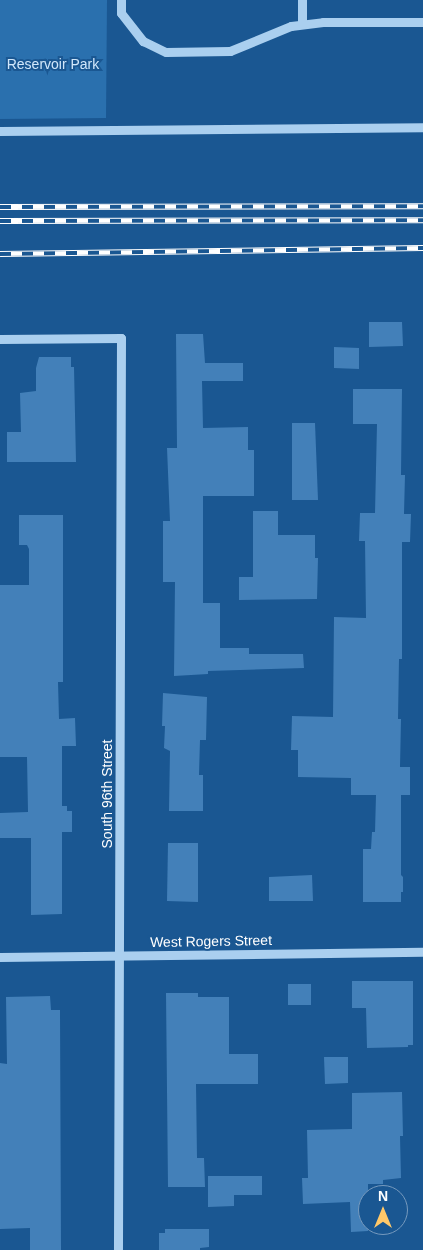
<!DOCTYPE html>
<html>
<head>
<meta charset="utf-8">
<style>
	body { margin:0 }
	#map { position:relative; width:423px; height:1250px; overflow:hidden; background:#1a5792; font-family:Helvetica,sans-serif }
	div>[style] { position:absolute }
	.green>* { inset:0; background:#2a70ae }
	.building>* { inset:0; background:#4380b9 }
	.minor>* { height:9px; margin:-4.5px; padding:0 4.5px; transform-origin:4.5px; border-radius:4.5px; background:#aacfef }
	.rail>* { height:5.5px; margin-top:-2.75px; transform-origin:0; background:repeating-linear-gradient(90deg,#1a5792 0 11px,#fff 0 22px); box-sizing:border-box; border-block:1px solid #fff }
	span { translate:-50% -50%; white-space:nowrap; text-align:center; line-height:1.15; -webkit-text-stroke:4px #1a5792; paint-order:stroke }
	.park-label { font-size:14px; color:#d1e7fb }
	.street-label { font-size:14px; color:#fff }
	.north { position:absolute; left:358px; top:1185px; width:50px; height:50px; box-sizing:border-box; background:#1a5792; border:1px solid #769abe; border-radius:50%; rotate:0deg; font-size:14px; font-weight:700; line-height:20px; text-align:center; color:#fff }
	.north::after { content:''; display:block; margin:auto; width:18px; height:22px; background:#ffc869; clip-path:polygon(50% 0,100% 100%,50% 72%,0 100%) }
</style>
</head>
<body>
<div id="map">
	<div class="green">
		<div style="clip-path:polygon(0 0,107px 0,106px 118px,0 119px)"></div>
	</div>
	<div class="building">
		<div style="clip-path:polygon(369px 322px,402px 322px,403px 346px,369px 347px)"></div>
		<div style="clip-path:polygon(176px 334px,203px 334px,205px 363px,243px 363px,243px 381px,202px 381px,203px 428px,248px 427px,248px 450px,254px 450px,254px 496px,203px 496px,203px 603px,220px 603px,220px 648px,249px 648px,249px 654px,303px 654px,304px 668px,208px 671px,208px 674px,174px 676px,175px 582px,163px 582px,163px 521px,170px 521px,167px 448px,177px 448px)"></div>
		<div style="clip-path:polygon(334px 347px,359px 348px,359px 369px,334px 368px)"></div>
		<div style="clip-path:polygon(39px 357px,71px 357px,71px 367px,74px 367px,76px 462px,7px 462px,7px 432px,21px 432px,20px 393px,36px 391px,36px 368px)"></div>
		<div style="clip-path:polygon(353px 389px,402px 389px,401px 475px,405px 475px,404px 514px,411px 514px,410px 542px,402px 542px,402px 659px,399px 659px,398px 719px,401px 719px,400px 767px,410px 767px,410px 795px,401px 795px,401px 875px,403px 877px,403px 892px,401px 892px,401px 902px,363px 902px,363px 849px,371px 849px,372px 832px,375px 832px,376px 795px,351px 795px,351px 778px,298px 777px,298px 750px,291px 750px,292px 716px,333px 717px,334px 617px,366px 618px,365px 541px,359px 541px,360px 513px,375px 513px,377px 424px,353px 424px)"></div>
		<div style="clip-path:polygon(292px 423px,315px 423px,318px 500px,292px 500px)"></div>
		<div style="clip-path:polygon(253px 511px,278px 511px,278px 535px,315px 535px,315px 558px,318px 558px,317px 599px,239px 600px,239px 577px,253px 577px)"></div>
		<div style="clip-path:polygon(19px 515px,63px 515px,63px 682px,58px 682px,59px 719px,75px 718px,76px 746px,62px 746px,62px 806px,67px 806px,67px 811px,72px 811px,72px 832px,62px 832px,62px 914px,31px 915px,31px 838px,0 838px,0 813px,28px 812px,27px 757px,0 757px,0 585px,29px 585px,29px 549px,27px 545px,19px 545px)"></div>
		<div style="clip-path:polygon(163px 693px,207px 697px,206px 740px,200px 740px,199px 775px,203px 775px,203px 811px,169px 811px,170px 751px,164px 748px,165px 726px,162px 726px)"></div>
		<div style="clip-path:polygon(168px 843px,198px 843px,198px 902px,167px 901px)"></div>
		<div style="clip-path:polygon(312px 875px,313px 901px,269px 901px,269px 877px)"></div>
		<div style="clip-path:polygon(352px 981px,413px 981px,413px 1045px,408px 1045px,408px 1047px,367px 1048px,366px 1008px,352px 1008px)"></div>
		<div style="clip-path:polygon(288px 984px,311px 984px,311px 1005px,288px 1005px)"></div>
		<div style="clip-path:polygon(166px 993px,198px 993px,198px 997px,229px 997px,229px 1054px,258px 1054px,258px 1084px,196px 1084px,197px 1158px,204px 1158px,205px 1187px,168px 1187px)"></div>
		<div style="clip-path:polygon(50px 996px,51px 1010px,60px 1010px,61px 1250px,30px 1250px,30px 1228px,0 1229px,0 1063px,7px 1064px,6px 997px)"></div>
		<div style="clip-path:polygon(324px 1057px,348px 1057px,348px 1083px,325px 1084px)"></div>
		<div style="clip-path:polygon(402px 1092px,403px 1136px,400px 1136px,401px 1178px,383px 1180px,383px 1184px,368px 1184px,368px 1231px,351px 1232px,350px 1202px,303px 1204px,302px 1178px,308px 1178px,307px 1130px,352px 1129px,352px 1093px)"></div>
		<div style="clip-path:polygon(208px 1176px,262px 1176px,262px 1195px,234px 1195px,234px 1206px,208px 1207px)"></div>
		<div style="clip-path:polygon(165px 1229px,209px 1229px,209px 1247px,200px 1248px,200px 1250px,159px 1250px,159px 1233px,165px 1233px)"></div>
	</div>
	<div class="minor">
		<div style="left:121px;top:0;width:13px;rotate:90deg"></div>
		<div style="left:121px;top:13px;width:36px;rotate:52deg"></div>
		<div style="left:143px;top:41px;width:25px;rotate:26deg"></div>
		<div style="left:166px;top:52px;width:64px;rotate:-0.9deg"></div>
		<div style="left:230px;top:51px;width:66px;rotate:-22.3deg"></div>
		<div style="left:291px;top:26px;width:32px;rotate:-7deg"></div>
		<div style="left:323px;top:22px;width:100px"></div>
		<div style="left:302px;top:0;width:24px;rotate:90deg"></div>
		<div style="left:0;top:131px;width:423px;rotate:-0.5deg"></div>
		<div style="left:0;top:339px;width:121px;rotate:-0.5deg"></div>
		<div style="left:121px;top:338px;width:912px;rotate:90.19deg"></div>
		<div style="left:0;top:957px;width:423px;rotate:-0.7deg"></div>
	</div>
	<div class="rail">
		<div style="left:0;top:207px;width:423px;rotate:-0.1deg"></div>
		<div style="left:0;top:221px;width:423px;rotate:-0.1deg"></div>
		<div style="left:0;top:254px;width:423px;rotate:-0.8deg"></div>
	</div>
	<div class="park-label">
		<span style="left:53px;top:64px">Reservoir Park</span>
	</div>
	<div class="street-label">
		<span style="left:107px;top:794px;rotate:-90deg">South 96th Street</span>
		<span style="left:211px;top:941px;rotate:-1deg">West Rogers Street</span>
	</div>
	<div class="north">N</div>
</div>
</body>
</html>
